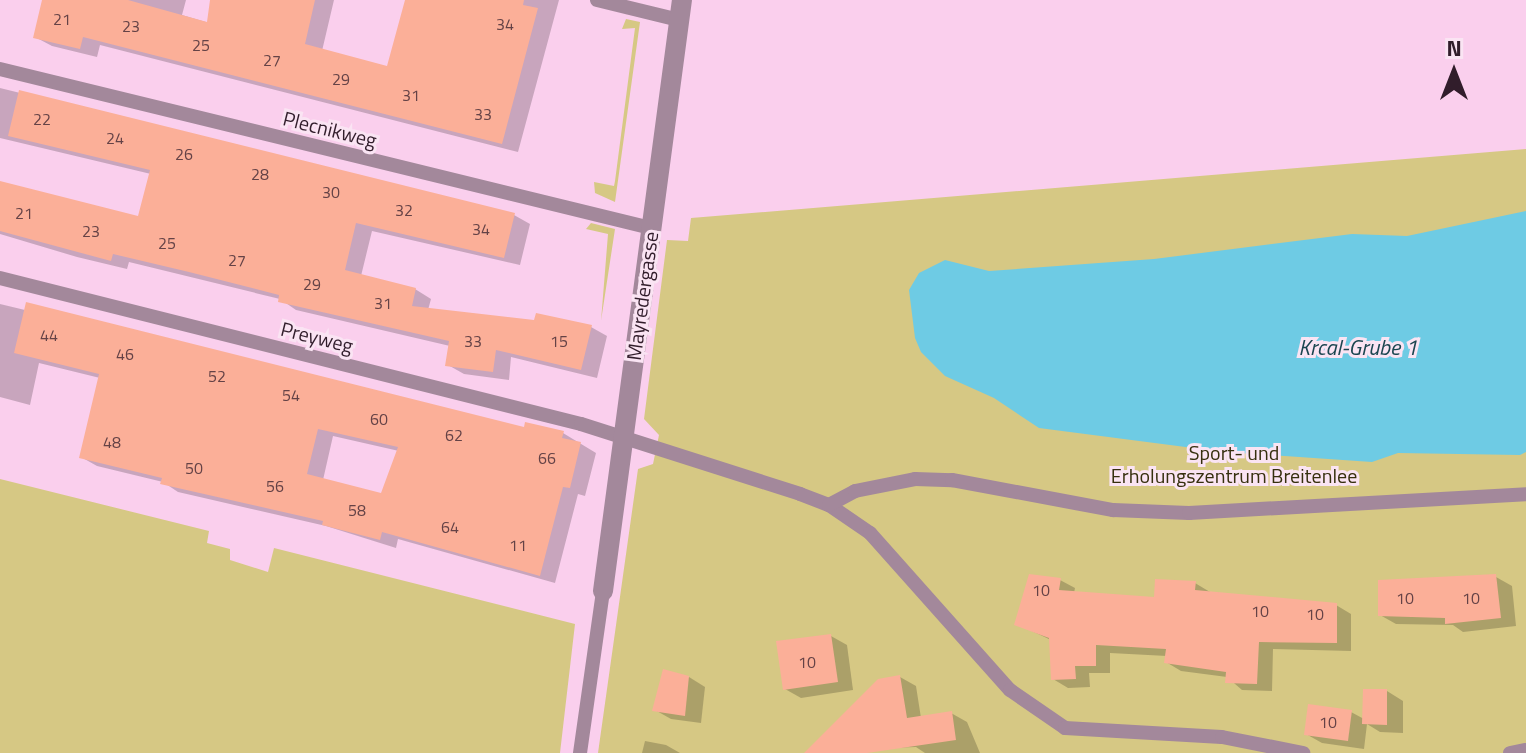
<!DOCTYPE html>
<html>
<head>
<meta charset="utf-8">
<style>
	body { margin:0 }
	#map { position:relative; width:1526px; height:753px; overflow:hidden; background:#facfed; font-family:"Titillium Web",sans-serif }
	div>[style] { position:absolute }
	.green>* { inset:0; background:#d6c884 }
	.water>* { inset:0; background:#6ecbe4 }
	.shadow>* { inset:0; background:#0003 }
	.building>* { inset:0; background:#fbaf98 }
	.service>* { height:14px; margin:-7px; padding:0 7px; transform-origin:7px; border-radius:7px; background:#a3889b }
	.minor>* { height:20px; margin:-10px; padding:0 10px; transform-origin:10px; border-radius:10px; background:#a3889b }
	span { translate:-50% -50%; white-space:nowrap; text-align:center; line-height:1.15; -webkit-text-stroke:6px #fae4f3; paint-order:stroke }
	.number-label { font-size:16px; color:#644246 }
	.number-label span { -webkit-text-stroke-width:0 }
	.street-label { font-size:20px; color:#311d2b }
	.park-label { font-size:20px; color:#362f0e }
	.water-label { font-size:22px; color:#1b4550; font-style:italic }
	.north { position:absolute; left:1414px; top:32px; width:80px; height:80px; -webkit-text-stroke:6px #fae4f3; paint-order:stroke; rotate:0deg; font-size:22px; font-weight:700; line-height:32px; text-align:center; color:#311d2b }
	.north::after { content:''; display:block; margin:auto; width:28px; height:36px; background:#311d2b; clip-path:polygon(50% 0,100% 100%,50% 72%,0 100%) }
</style>
</head>
<body>
<div id="map">
	<div class="green">
		<div style="clip-path:polygon(626px 19px,640px 22px,615px 202px,595px 193px,594px 182px,614px 186px,615px 181px,635px 28px,622px 29px)"></div>
		<div style="clip-path:polygon(1526px 149px,1526px 753px,598px 753px,638px 469px,653px 464px,659px 435px,644px 419px,667px 240px,688px 241px,691px 218px)"></div>
		<div style="clip-path:polygon(591px 223px,615px 229px,601px 321px,608px 234px,586px 229px)"></div>
		<div style="clip-path:polygon(0 479px,209px 531px,207px 543px,230px 549px,230px 560px,268px 572px,274px 548px,575px 624px,560px 753px,0 753px)"></div>
	</div>
	<div class="water">
		<div style="clip-path:polygon(1526px 211px,1526px 452px,1520px 455px,1398px 453px,1372px 462px,1224px 452px,1039px 428px,994px 398px,945px 376px,921px 352px,915px 338px,909px 290px,919px 273px,945px 260px,989px 271px,1154px 259px,1352px 234px,1407px 236px)"></div>
	</div>
	<div class="shadow">
		<div style="clip-path:polygon(44px 0,186px 0,182px 15px,250px 35px,259px 0,334px 0,322px 51px,388px 68px,407px 0,559px 0,518px 152px,100px 45px,97px 57px,52px 46px,35px 37px)"></div>
		<div style="clip-path:polygon(0 88px,514px 215px,530px 224px,520px 265px,372px 231px,361px 276px,415px 289px,431px 299px,428px 310px,591px 327px,607px 336px,597px 378px,511px 357px,509px 380px,464px 374px,448px 365px,450px 346px,296px 310px,280px 299px,129px 262px,127px 269px,77px 257px,0 234px,0 187px,139px 218px,151px 174px,0 138px)"></div>
		<div style="clip-path:polygon(evenodd,0 304px,525px 430px,563px 433px,596px 453px,585px 496px,578px 494px,555px 583px,398px 539px,396px 548px,326px 526px,178px 492px,163px 482px,97px 466px,81px 457px,100px 378px,39px 363px,30px 405px,0 397px,0 304px,333px 436px,399px 451px,382px 495px,323px 480px,333px 436px)"></div>
		<div style="clip-path:polygon(1496px 577px,1512px 586px,1516px 626px,1463px 632px,1453px 625px,1396px 624px,1380px 615px)"></div>
		<div style="clip-path:polygon(1060px 580px,1075px 588px,1074px 593px,1156px 599px,1195px 583px,1210px 592px,1336px 605px,1351px 614px,1351px 651px,1273px 649px,1272px 691px,1242px 690px,1227px 677px,1181px 671px,1166px 662px,1167px 656px,1110px 653px,1110px 673px,1089px 673px,1090px 687px,1068px 688px,1053px 679px,1051px 640px,1017px 624px)"></div>
		<div style="clip-path:polygon(831px 636px,847px 645px,853px 690px,801px 698px,785px 689px)"></div>
		<div style="clip-path:polygon(689px 677px,705px 687px,701px 723px,671px 719px,655px 710px)"></div>
		<div style="clip-path:polygon(900px 677px,916px 686px,921px 718px,951px 713px,967px 722px,980px 753px,925px 753px,916px 747px,832px 750px)"></div>
		<div style="clip-path:polygon(1387px 691px,1403px 701px,1403px 733px,1380px 732px,1367px 724px,1364px 749px,1322px 743px,1306px 734px,1351px 712px,1364px 719px)"></div>
		<div style="clip-path:polygon(645px 741px,666px 745px,680px 753px,642px 753px)"></div>
	</div>
	<div class="building">
		<div style="clip-path:polygon(42px 0,128px 0,207px 22px,210px 0,315px 0,305px 44px,387px 66px,405px 0,524px 0,523px 5px,538px 8px,502px 144px,83px 37px,80px 49px,33px 38px)"></div>
		<div style="clip-path:polygon(19px 90px,515px 213px,504px 258px,356px 223px,345px 270px,416px 288px,412px 306px,534px 320px,536px 313px,592px 325px,581px 370px,496px 350px,493px 372px,445px 366px,449px 341px,278px 302px,279px 295px,189px 272px,113px 254px,111px 261px,0 231px,0 181px,138px 216px,150px 170px,8px 136px)"></div>
		<div style="clip-path:polygon(evenodd,26px 302px,524px 427px,525px 422px,564px 431px,562px 438px,581px 442px,570px 488px,563px 487px,540px 576px,382px 532px,380px 540px,322px 525px,323px 521px,160px 484px,162px 478px,79px 458px,99px 374px,14px 353px,26px 302px,318px 429px,398px 447px,381px 493px,307px 474px,318px 429px)"></div>
		<div style="clip-path:polygon(1029px 574px,1061px 578px,1059px 590px,1154px 597px,1155px 579px,1196px 581px,1195px 590px,1337px 603px,1337px 643px,1259px 642px,1257px 684px,1225px 683px,1226px 672px,1164px 663px,1166px 649px,1096px 645px,1096px 666px,1075px 666px,1076px 679px,1051px 680px,1049px 638px,1014px 625px)"></div>
		<div style="clip-path:polygon(1496px 574px,1501px 618px,1445px 624px,1445px 618px,1378px 616px,1378px 580px)"></div>
		<div style="clip-path:polygon(831px 634px,838px 682px,783px 690px,776px 641px)"></div>
		<div style="clip-path:polygon(663px 669px,689px 676px,685px 716px,652px 711px)"></div>
		<div style="clip-path:polygon(900px 675px,907px 718px,952px 711px,956px 740px,867px 753px,804px 753px,878px 679px)"></div>
		<div style="clip-path:polygon(1363px 689px,1387px 689px,1387px 725px,1362px 724px)"></div>
		<div style="clip-path:polygon(1308px 704px,1352px 710px,1348px 741px,1304px 735px)"></div>
	</div>
	<div class="service">
		<div style="left:597px;top:0;width:84px;rotate:13.7deg"></div>
		<div style="left:0;top:69px;width:670px;rotate:13.73deg"></div>
		<div style="left:0;top:278px;width:599px;rotate:14.11deg"></div>
		<div style="left:581px;top:424px;width:230px;rotate:17.7deg"></div>
		<div style="left:800px;top:494px;width:31px;rotate:21deg"></div>
		<div style="left:829px;top:505px;width:50px;rotate:34.3deg"></div>
		<div style="left:870px;top:533px;width:210px;rotate:48.3deg"></div>
		<div style="left:1010px;top:690px;width:67px;rotate:34.6deg"></div>
		<div style="left:1065px;top:728px;width:157px;rotate:3.3deg"></div>
		<div style="left:1222px;top:737px;width:83px;rotate:11.2deg"></div>
		<div style="left:829px;top:505px;width:30px;rotate:-28deg"></div>
		<div style="left:855px;top:491px;width:61px;rotate:-11.3deg"></div>
		<div style="left:915px;top:479px;width:37px;rotate:2deg"></div>
		<div style="left:952px;top:480px;width:164px;rotate:10.6deg"></div>
		<div style="left:1113px;top:510px;width:76px;rotate:2.3deg"></div>
		<div style="left:1189px;top:513px;width:338px;rotate:-3.2deg"></div>
		<div style="left:580px;top:753px;width:164px;rotate:-81.9deg"></div>
		<div style="left:1510px;top:753px;width:16px;rotate:-11deg"></div>
	</div>
	<div class="minor">
		<div style="left:603px;top:591px;width:596px;rotate:-82.39deg"></div>
	</div>
	<div class="number-label">
		<span style="left:62px;top:19px">21</span>
		<span style="left:505px;top:24px">34</span>
		<span style="left:131px;top:26px">23</span>
		<span style="left:201px;top:45px">25</span>
		<span style="left:272px;top:60px">27</span>
		<span style="left:341px;top:79px">29</span>
		<span style="left:411px;top:95px">31</span>
		<span style="left:483px;top:114px">33</span>
		<span style="left:42px;top:119px">22</span>
		<span style="left:115px;top:138px">24</span>
		<span style="left:184px;top:154px">26</span>
		<span style="left:260px;top:174px">28</span>
		<span style="left:331px;top:192px">30</span>
		<span style="left:404px;top:210px">32</span>
		<span style="left:24px;top:213px">21</span>
		<span style="left:481px;top:229px">34</span>
		<span style="left:91px;top:231px">23</span>
		<span style="left:167px;top:243px">25</span>
		<span style="left:237px;top:260px">27</span>
		<span style="left:312px;top:284px">29</span>
		<span style="left:383px;top:303px">31</span>
		<span style="left:49px;top:335px">44</span>
		<span style="left:473px;top:341px">33</span>
		<span style="left:559px;top:341px">15</span>
		<span style="left:125px;top:354px">46</span>
		<span style="left:217px;top:376px">52</span>
		<span style="left:291px;top:395px">54</span>
		<span style="left:379px;top:419px">60</span>
		<span style="left:454px;top:435px">62</span>
		<span style="left:112px;top:442px">48</span>
		<span style="left:547px;top:458px">66</span>
		<span style="left:194px;top:468px">50</span>
		<span style="left:275px;top:486px">56</span>
		<span style="left:357px;top:510px">58</span>
		<span style="left:450px;top:527px">64</span>
		<span style="left:518px;top:545px">11</span>
		<span style="left:1041px;top:590px">10</span>
		<span style="left:1405px;top:598px">10</span>
		<span style="left:1471px;top:598px">10</span>
		<span style="left:1260px;top:611px">10</span>
		<span style="left:1315px;top:614px">10</span>
		<span style="left:807px;top:662px">10</span>
		<span style="left:1328px;top:722px">10</span>
	</div>
	<div class="street-label">
		<span style="left:330px;top:129px;rotate:14deg">Plecnikweg</span>
		<span style="left:642px;top:296px;rotate:-82deg">Mayredergasse</span>
		<span style="left:317px;top:337px;rotate:14deg">Preyweg</span>
	</div>
	<div class="park-label">
		<span style="left:1234px;top:464px">Sport- und<br>Erholungszentrum Breitenlee</span>
	</div>
	<div class="water-label">
		<span style="left:1358px;top:348px">Krcal-Grube 1</span>
	</div>
	<div class="north">N</div>
</div>
</body>
</html>
